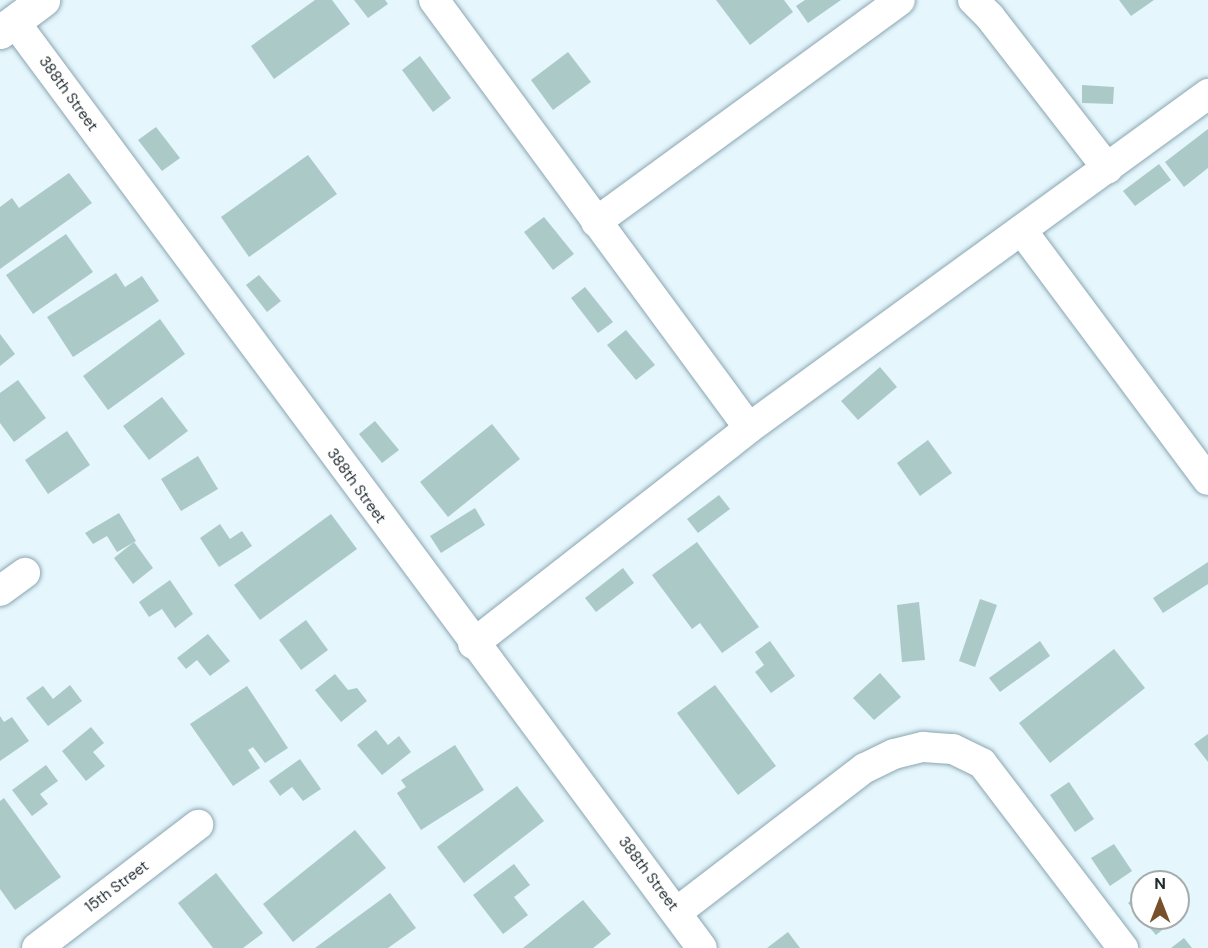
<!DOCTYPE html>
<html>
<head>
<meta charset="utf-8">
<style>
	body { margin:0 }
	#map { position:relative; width:1208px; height:948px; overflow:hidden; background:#e5f6fd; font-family:"DM Sans",sans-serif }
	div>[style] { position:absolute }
	.building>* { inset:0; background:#aac9c7 }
	.roads { filter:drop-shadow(0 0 2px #8ba6b0) drop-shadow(0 0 2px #8ba6b0) }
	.minor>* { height:30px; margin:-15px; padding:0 15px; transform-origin:15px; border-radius:15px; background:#fff }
	.tertiary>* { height:33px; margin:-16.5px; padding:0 16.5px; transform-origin:16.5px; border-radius:16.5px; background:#fff }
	span { translate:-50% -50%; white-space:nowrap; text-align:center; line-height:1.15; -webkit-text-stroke:4.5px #fff; paint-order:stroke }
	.street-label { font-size:15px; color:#212c30 }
	.north { position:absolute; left:1130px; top:870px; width:60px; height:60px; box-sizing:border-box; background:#fff; border:2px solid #a6abac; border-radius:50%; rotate:0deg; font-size:16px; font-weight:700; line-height:24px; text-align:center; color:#212c30 }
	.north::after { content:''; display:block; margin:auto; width:21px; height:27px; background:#76512c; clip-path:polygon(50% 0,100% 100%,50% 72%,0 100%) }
</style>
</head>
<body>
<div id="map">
	<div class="building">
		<div style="clip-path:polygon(315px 0,332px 0,350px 24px,274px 79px,251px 46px)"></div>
		<div style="clip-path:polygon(354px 0,385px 0,388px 4px,368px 18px)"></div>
		<div style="clip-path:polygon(716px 0,784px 0,793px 12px,750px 45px)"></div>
		<div style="clip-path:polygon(805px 0,841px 0,808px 23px,796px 6px)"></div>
		<div style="clip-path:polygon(1119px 0,1154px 0,1131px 16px)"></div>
		<div style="clip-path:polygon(568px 52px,591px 82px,553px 110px,531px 80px)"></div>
		<div style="clip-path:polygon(420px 56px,451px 98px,433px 112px,402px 70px)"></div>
		<div style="clip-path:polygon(1082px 85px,1114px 87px,1113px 104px,1082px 103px)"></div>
		<div style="clip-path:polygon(156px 127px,180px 158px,162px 171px,138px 140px)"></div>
		<div style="clip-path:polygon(1208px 129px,1208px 168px,1184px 187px,1165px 162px)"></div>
		<div style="clip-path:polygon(308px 155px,337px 194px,249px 257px,221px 217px)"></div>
		<div style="clip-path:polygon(1159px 164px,1171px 180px,1135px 206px,1123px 191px)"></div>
		<div style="clip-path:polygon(69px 173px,92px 203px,0 269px,0 207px,12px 198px,19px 208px)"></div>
		<div style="clip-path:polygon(544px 217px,574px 254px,553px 270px,524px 232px)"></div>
		<div style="clip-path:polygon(66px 234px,93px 272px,33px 314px,6px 275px)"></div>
		<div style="clip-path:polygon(116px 273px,125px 287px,142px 276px,159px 301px,73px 357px,47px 317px)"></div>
		<div style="clip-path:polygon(259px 275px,281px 301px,267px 312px,246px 285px)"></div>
		<div style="clip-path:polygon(585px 287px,613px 322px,598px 333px,571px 298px)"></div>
		<div style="clip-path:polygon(160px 319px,185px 354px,108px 410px,83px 376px)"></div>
		<div style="clip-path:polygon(626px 330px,655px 365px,636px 380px,607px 345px)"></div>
		<div style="clip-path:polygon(0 334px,15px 354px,0 366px)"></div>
		<div style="clip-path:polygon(880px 367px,897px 387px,858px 420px,841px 401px)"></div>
		<div style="clip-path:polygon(18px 380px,46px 418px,14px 442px,0 423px,0 393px)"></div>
		<div style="clip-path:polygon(162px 397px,188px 431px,149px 460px,123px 426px)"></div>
		<div style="clip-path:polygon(375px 421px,399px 450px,382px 463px,359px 434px)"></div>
		<div style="clip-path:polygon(492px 424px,520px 459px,448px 517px,420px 482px)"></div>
		<div style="clip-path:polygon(67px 431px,90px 465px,48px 494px,25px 460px)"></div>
		<div style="clip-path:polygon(928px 440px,952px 473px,920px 496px,897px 463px)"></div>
		<div style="clip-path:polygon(198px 456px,218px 489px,181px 511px,161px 479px)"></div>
		<div style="clip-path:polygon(719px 495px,730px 509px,698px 533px,687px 519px)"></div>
		<div style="clip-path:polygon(475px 508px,485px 525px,441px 553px,430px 536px)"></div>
		<div style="clip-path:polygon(119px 513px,136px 541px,117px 552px,107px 536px,93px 544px,85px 533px)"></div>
		<div style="clip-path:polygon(331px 514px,357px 549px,260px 620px,234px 585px)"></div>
		<div style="clip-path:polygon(220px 524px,230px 539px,242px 531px,252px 546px,219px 567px,200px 538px)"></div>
		<div style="clip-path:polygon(134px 542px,153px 568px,133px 584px,114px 558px)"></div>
		<div style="clip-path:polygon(697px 542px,759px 627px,722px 653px,700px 623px,692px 629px,652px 575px)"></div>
		<div style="clip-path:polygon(1208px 562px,1208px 584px,1163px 613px,1153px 598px)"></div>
		<div style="clip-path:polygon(623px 568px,634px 583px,596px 612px,585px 598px)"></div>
		<div style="clip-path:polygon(170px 580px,193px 614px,175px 628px,162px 609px,149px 617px,139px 602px)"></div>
		<div style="clip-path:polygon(980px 599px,997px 605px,975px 667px,959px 661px)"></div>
		<div style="clip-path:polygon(919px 602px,925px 660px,902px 662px,897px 605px)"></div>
		<div style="clip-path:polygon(306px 620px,328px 650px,301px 670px,279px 640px)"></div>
		<div style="clip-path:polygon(208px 634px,230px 661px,210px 676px,197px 660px,186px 669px,177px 658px)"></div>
		<div style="clip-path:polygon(770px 641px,795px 676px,771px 693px,755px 672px,764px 665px,755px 652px)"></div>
		<div style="clip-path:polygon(1040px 641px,1050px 656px,1000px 692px,989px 678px)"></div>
		<div style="clip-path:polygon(1114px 649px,1145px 688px,1050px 763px,1019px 723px)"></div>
		<div style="clip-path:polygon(880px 673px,901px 697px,874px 720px,853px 698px)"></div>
		<div style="clip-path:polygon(335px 674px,348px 690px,357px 688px,367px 701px,341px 722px,315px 690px)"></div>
		<div style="clip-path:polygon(70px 685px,82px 701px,48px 726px,26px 698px,43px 686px,53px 699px)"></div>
		<div style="clip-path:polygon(715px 685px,776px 766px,738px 795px,677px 713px)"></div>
		<div style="clip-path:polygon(247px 686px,288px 748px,265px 763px,253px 747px,248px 750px,260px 768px,233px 786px,190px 724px)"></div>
		<div style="clip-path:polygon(0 716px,4px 722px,12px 717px,29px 741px,0 761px)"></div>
		<div style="clip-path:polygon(91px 727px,104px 743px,93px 752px,105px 766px,86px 781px,62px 751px)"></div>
		<div style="clip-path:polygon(376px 730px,388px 745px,399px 736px,411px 752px,382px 775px,357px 745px)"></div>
		<div style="clip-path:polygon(1208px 734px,1208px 762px,1194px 744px)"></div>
		<div style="clip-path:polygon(455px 745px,484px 790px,421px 830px,397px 793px,406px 787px,401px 780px)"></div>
		<div style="clip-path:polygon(300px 759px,321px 789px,303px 801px,292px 787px,280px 796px,269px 781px)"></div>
		<div style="clip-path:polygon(46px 765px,58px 781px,40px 794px,48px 804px,32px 816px,12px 790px)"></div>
		<div style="clip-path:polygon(1069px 782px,1094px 819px,1075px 832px,1050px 795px)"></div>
		<div style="clip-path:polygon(517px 786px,544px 821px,464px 883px,437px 847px)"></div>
		<div style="clip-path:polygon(4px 798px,61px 877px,15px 910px,0 889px,0 801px)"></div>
		<div style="clip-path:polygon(355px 830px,386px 868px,293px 942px,263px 904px)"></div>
		<div style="clip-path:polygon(1114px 844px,1132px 871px,1110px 886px,1091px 858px)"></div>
		<div style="clip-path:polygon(514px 864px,530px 885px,514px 897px,528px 915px,503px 934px,473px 895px)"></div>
		<div style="clip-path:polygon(216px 873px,263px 933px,243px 948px,213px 948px,178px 903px)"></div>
		<div style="clip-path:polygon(1142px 892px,1142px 918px,1168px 918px,1172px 922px,1156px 935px,1128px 903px)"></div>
		<div style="clip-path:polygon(390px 893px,416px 928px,388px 948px,315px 948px)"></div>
		<div style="clip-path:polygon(583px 900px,611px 934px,593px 948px,523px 948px)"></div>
		<div style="clip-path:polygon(788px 932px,800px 948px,767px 948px)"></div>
		<div style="clip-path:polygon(1184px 938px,1192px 948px,1171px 948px)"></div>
	</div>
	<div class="roads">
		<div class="minor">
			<div style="left:434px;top:0;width:531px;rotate:53.65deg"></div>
			<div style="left:973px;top:0;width:24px;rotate:45deg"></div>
			<div style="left:990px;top:17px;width:192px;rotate:52.2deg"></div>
			<div style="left:14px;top:21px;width:1154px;rotate:53.42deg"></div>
			<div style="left:596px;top:222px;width:376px;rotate:-36.1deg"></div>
			<div style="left:1023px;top:232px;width:309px;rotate:53.3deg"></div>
			<div style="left:0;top:591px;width:31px;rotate:-36deg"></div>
			<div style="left:473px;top:644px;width:350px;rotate:-38deg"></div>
			<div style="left:749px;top:428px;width:568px;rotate:-36.04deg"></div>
			<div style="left:677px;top:912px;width:237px;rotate:-37.5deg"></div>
			<div style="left:865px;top:768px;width:32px;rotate:-26deg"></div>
			<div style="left:894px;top:754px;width:30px;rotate:-14deg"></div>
			<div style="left:923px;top:747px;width:30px;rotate:4deg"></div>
			<div style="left:953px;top:749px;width:32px;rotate:26deg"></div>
			<div style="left:982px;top:763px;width:233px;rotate:52.7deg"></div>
			<div style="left:37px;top:948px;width:203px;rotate:-37.4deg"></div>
		</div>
		<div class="tertiary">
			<div style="left:0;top:32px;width:54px;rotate:-36.7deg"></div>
		</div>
	</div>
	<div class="street-label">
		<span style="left:68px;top:94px;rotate:54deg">388th Street</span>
		<span style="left:356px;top:486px;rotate:54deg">388th Street</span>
		<span style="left:648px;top:874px;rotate:53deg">388th Street</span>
		<span style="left:117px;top:887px;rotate:-37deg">15th Street</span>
	</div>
	<div class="north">N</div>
</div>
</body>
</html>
